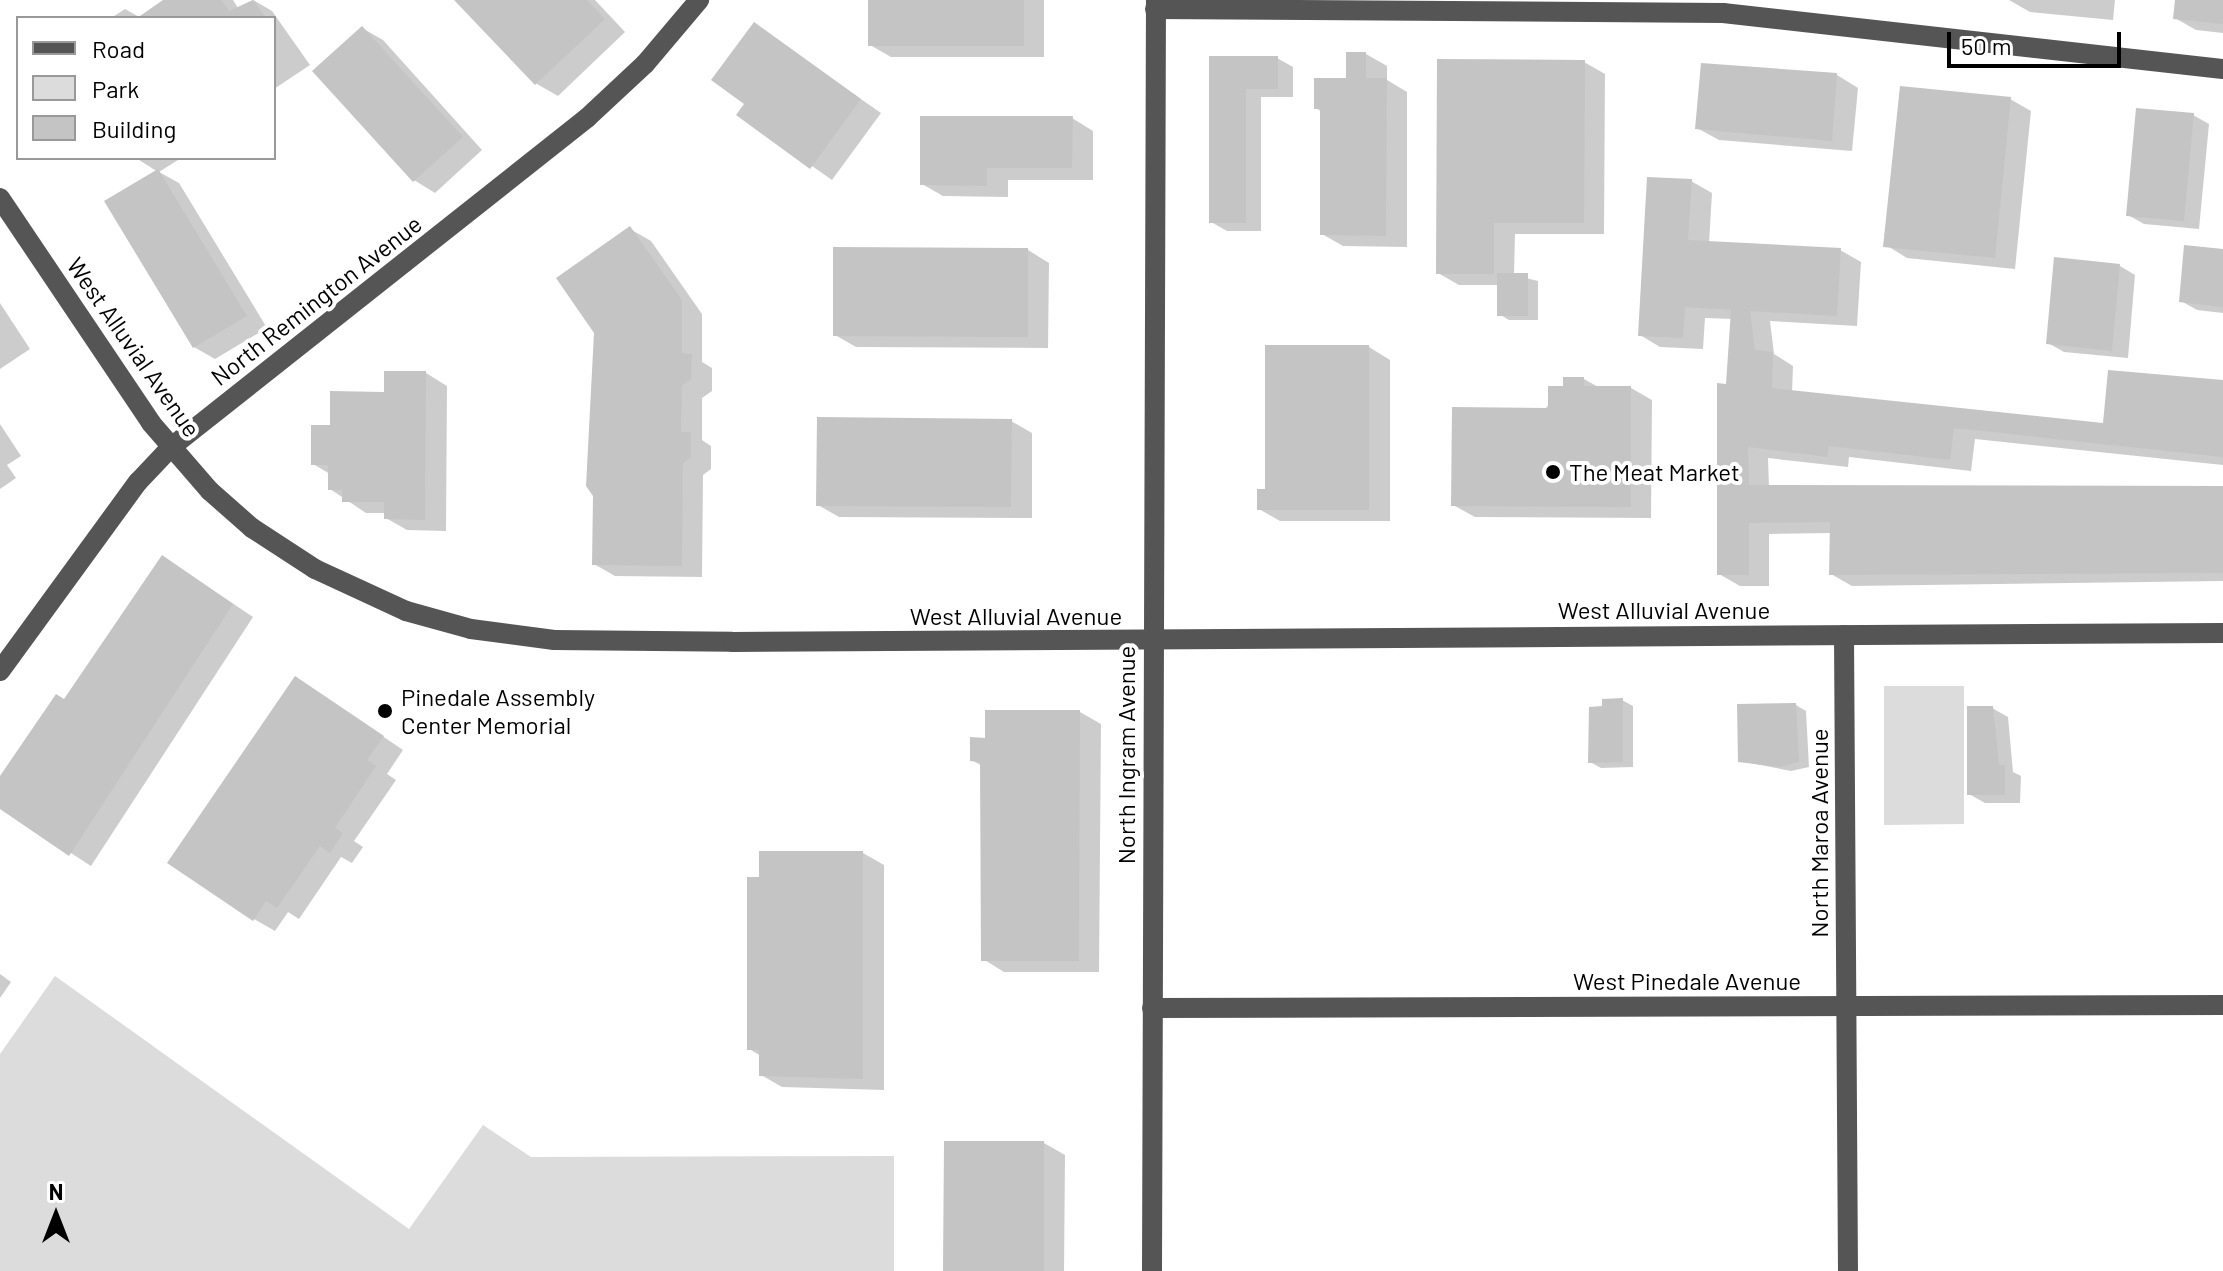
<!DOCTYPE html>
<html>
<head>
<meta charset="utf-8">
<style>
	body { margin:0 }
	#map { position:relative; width:2223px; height:1271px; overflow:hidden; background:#fff; font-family:Barlow,sans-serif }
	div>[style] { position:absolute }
	.green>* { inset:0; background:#dcdcdc }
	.shadow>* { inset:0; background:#0003 }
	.building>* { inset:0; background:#c4c4c4 }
	.minor>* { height:20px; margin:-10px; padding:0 10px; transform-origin:10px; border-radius:10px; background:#555 }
	.dots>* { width:22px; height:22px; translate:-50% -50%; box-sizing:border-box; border:4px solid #fff; border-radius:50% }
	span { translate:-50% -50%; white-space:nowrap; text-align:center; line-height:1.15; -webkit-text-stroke:8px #fff; paint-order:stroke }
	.street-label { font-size:24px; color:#000 }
	.poi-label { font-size:24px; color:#000 }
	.left { translate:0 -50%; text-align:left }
	.legend { position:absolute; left:16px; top:16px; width:260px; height:144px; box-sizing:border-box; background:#fff; border:2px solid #999; margin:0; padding:10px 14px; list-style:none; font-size:24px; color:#000 }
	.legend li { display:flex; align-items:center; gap:16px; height:40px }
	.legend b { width:40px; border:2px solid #999 }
	.north { position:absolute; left:16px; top:1175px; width:80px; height:80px; -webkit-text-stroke:6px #fff; paint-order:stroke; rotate:0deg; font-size:22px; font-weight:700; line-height:32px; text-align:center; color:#000 }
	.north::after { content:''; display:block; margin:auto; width:28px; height:36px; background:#000; clip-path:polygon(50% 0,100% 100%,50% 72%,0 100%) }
	.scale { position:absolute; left:1947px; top:32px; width:174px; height:36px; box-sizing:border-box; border:4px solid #000; border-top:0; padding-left:10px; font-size:24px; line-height:28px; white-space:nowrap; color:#000; -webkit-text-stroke:6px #fff; paint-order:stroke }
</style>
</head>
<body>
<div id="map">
	<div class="green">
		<div style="clip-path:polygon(1884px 686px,1964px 686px,1964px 824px,1884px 825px)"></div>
		<div style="clip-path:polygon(55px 976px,409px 1229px,483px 1125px,531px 1157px,894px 1156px,894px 1271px,0 1271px,0 1054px)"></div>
	</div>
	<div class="shadow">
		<div style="clip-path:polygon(166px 0,233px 0,238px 8px,253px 0,272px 11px,310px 65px,274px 89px,274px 18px,111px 18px,125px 9px,141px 18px)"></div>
		<div style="clip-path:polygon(457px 0,595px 0,625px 32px,558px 96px,537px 84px)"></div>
		<div style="clip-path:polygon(870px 0,1044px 0,1044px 57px,891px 57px,870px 45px)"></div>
		<div style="clip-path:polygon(2009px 0,2115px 0,2113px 20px,2030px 12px)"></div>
		<div style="clip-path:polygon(2177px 0,2223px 0,2223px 33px,2196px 30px,2175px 18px)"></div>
		<div style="clip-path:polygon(754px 25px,881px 113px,832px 180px,739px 115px,747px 104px)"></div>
		<div style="clip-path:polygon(362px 28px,383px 40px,482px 150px,435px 193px,414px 180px)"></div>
		<div style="clip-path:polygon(1366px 54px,1387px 66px,1387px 80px,1407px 92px,1407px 247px,1343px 246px,1322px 234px,1322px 112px,1316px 108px,1348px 80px)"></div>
		<div style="clip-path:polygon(1211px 58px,1277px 58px,1293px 67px,1293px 97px,1261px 97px,1261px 231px,1227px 231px,1211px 222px)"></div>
		<div style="clip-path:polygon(1584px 62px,1605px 74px,1604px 234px,1515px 234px,1514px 275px,1538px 281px,1538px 320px,1509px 320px,1499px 314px,1499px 285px,1459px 285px,1438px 273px)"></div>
		<div style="clip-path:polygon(1837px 75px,1858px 88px,1852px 151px,1719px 140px,1697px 128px)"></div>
		<div style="clip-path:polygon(2010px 99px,2031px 111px,2015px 269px,1907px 258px,1886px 245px)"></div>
		<div style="clip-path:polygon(2193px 115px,2209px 124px,2199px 229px,2144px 224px,2128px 215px)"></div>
		<div style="clip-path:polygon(1072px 118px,1093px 131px,1093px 180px,1008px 180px,1008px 197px,943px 196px,922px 184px)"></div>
		<div style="clip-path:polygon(181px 158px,159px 172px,179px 183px,267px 328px,215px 359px,194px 347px,158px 172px,136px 158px)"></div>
		<div style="clip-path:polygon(1691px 181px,1712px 193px,1709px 243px,1840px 250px,1861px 262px,1857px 326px,1770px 321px,1774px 354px,1793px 366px,1792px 393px,2105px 426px,2223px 382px,2223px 465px,1975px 439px,1971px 471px,1849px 457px,1848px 467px,1768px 458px,1769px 487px,2223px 488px,2223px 581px,1852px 586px,1831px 574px,1832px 533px,1769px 534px,1769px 586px,1740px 586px,1719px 574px,1733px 319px,1705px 318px,1703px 349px,1660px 347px,1640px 335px)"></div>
		<div style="clip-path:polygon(630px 229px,651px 241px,702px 314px,702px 362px,712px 368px,712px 391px,702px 398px,702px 440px,711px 446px,711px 469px,703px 475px,702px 577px,615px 576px,594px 564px)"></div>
		<div style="clip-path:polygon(1028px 250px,1049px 263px,1048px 348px,856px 347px,835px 335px)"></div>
		<div style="clip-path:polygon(2223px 251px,2223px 313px,2197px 310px,2181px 301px)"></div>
		<div style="clip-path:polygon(2120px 266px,2135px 275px,2128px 358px,2064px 352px,2048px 343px)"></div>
		<div style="clip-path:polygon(0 303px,30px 349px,0 369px)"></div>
		<div style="clip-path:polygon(1369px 347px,1390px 360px,1390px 521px,1280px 521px,1259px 509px)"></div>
		<div style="clip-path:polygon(426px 373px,447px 386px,446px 531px,407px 530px,386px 518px,386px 513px,366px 513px,330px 489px,330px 474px,313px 464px,332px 427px)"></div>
		<div style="clip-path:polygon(1584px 379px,1600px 388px,1631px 388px,1652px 400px,1651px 518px,1475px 517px,1453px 505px,1565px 388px)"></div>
		<div style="clip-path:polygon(1011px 421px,1032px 433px,1032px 518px,839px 517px,818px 505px)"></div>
		<div style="clip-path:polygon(0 424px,21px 456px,7px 465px,16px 478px,0 489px)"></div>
		<div style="clip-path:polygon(183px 570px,253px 617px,91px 866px,0 807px,0 780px)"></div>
		<div style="clip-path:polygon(316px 691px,403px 750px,387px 774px,396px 780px,354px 841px,363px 847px,352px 863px,341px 857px,299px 919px,288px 912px,275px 931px,254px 919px)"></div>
		<div style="clip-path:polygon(1622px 700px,1633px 706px,1633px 767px,1601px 768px,1590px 762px,1604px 708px)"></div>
		<div style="clip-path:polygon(1796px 705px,1806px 711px,1809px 767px,1791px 771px,1740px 761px)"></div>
		<div style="clip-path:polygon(1992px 708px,2008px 717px,2013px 772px,2021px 776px,2020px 803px,1985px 803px,1969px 794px)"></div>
		<div style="clip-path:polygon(1080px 712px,1101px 724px,1099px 972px,1004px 972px,983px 959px,982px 766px,972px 760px,987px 740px)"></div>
		<div style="clip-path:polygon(863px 853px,884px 865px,884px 1090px,782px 1087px,761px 1075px,761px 1056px,749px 1049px,761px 879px)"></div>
		<div style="clip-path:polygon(0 974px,11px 982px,0 998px)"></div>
		<div style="clip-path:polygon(1044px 1143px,1065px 1155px,1064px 1271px,945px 1271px)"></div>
	</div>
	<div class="building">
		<div style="clip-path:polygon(163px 0,221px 0,229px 11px,253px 0,266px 18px,137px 18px)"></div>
		<div style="clip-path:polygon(454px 0,587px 0,605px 19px,535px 85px)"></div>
		<div style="clip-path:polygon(868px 0,1024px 0,1024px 46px,868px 46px)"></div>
		<div style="clip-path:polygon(2175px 0,2223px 0,2223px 24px,2173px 19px)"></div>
		<div style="clip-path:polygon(754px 22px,861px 99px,810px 169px,736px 115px,744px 104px,711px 80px)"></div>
		<div style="clip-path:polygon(362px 26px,463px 137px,413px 182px,312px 71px)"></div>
		<div style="clip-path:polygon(1346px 52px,1366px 52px,1366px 78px,1387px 78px,1386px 236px,1320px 235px,1320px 109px,1314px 109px,1314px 78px,1346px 78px)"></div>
		<div style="clip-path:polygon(1209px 56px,1278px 56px,1278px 89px,1246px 89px,1246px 223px,1209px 223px)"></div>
		<div style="clip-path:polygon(1437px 59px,1585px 60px,1584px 223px,1494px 223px,1494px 274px,1436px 274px)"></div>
		<div style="clip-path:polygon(1701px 63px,1837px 73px,1832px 141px,1695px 129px)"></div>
		<div style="clip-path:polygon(1900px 86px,2011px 97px,1995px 258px,1883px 247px)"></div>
		<div style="clip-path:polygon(2136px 108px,2194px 113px,2184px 221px,2126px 216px)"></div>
		<div style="clip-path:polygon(920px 116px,1073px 116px,1072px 168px,987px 168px,987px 186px,920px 185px)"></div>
		<div style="clip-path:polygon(158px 169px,247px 316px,193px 348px,104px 201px)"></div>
		<div style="clip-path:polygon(1647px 177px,1692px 179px,1688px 240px,1841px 248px,1837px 316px,1750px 311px,1755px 350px,1773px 352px,1772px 388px,2103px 423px,2108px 370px,2223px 380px,2223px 457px,1954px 428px,1950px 460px,1829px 446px,1827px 457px,1748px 447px,1749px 485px,2223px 486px,2223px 573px,1829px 575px,1830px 522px,1749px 523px,1749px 575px,1717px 575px,1717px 383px,1726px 384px,1731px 310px,1685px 307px,1683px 338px,1638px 336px)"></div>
		<div style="clip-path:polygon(630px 226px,682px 300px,682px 353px,692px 354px,691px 379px,682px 386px,681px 432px,691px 432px,691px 457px,683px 463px,682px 566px,592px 565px,593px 496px,586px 486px,594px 333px,556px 278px)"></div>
		<div style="clip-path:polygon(2184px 245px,2223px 249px,2223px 307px,2179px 302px)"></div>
		<div style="clip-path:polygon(833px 247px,1028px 248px,1028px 337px,833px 336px)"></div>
		<div style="clip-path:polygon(2054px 257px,2120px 264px,2112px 351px,2046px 344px)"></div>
		<div style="clip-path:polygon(1497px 273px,1528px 273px,1528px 316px,1497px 316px)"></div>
		<div style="clip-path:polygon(1265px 345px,1369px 345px,1369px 510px,1257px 510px,1257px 489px,1265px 489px)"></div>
		<div style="clip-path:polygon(384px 371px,426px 371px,425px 520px,384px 519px,384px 502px,342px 502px,342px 490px,328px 490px,328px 465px,311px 465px,311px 425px,330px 425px,330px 391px,384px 392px)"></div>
		<div style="clip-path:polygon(1563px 377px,1584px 377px,1584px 386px,1631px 386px,1631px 507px,1451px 506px,1452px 407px,1548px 408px,1548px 386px,1563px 386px)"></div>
		<div style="clip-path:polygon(817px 417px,1012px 419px,1011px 507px,816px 506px)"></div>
		<div style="clip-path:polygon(162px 555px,233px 604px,69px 856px,0 809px,0 776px,56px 694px,64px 699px)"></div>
		<div style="clip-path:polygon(295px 676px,384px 736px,367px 760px,376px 766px,335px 828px,343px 833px,330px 853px,320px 846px,277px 908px,266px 901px,253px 921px,167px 863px)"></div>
		<div style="clip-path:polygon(1623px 698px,1623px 762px,1588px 763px,1589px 707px,1602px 706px,1602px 699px)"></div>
		<div style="clip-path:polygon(1796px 703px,1799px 762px,1780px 767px,1738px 762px,1737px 704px)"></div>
		<div style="clip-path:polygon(1967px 706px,1993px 706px,1999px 765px,2005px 765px,2005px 795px,1967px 795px)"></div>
		<div style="clip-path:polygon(985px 710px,1080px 710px,1079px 961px,981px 961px,980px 762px,970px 761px,970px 737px,985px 738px)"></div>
		<div style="clip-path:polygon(759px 851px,863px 851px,863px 1079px,759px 1076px,759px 1050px,747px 1050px,747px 877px,759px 877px)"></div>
		<div style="clip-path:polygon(944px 1141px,1044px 1141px,1044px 1271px,943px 1271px)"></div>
	</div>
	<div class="minor">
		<div style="left:1155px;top:9px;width:568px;rotate:0.4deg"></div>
		<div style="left:1723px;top:13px;width:503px;rotate:6.39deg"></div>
		<div style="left:0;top:198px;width:271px;rotate:56.1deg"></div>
		<div style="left:151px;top:423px;width:90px;rotate:49.1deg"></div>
		<div style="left:210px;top:491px;width:56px;rotate:41.4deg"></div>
		<div style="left:252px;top:528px;width:75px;rotate:33.1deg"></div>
		<div style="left:315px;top:569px;width:100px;rotate:24.8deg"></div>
		<div style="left:406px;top:611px;width:67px;rotate:15.5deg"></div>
		<div style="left:471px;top:629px;width:84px;rotate:7.5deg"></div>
		<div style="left:554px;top:640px;width:178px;rotate:0.6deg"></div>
		<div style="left:732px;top:642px;width:1491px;rotate:-0.35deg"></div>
		<div style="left:1844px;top:635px;width:636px;rotate:89.64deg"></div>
		<div style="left:0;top:671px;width:234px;rotate:-53.9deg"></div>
		<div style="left:138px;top:482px;width:47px;rotate:-46.7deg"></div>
		<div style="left:170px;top:448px;width:532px;rotate:-38.36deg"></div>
		<div style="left:587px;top:118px;width:79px;rotate:-43deg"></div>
		<div style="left:645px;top:64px;width:84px;rotate:-49.8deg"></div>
		<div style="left:1152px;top:1008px;width:1071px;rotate:-0.16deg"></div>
		<div style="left:1152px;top:1271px;width:1271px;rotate:-89.82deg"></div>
	</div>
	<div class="dots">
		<div style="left:1553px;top:472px;background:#000"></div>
		<div style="left:385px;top:711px;background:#000"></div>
	</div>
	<div class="street-label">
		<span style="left:316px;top:300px;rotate:-38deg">North Remington Avenue</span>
		<span style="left:134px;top:347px;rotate:55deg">West Alluvial Avenue</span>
		<span style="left:1664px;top:610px">West Alluvial Avenue</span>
		<span style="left:1016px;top:616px">West Alluvial Avenue</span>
		<span style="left:1126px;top:755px;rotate:-90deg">North Ingram Avenue</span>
		<span style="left:1819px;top:833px;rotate:-90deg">North Maroa Avenue</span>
		<span style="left:1687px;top:981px">West Pinedale Avenue</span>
	</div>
	<div class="poi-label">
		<span class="left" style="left:1569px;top:472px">The Meat Market</span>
		<span class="left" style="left:401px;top:711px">Pinedale Assembly<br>Center Memorial</span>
	</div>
	<ul class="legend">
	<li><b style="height:10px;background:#555"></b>Road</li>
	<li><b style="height:22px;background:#dcdcdc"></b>Park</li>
	<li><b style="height:22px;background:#c4c4c4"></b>Building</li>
	</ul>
	<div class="north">N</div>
	<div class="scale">50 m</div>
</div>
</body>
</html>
